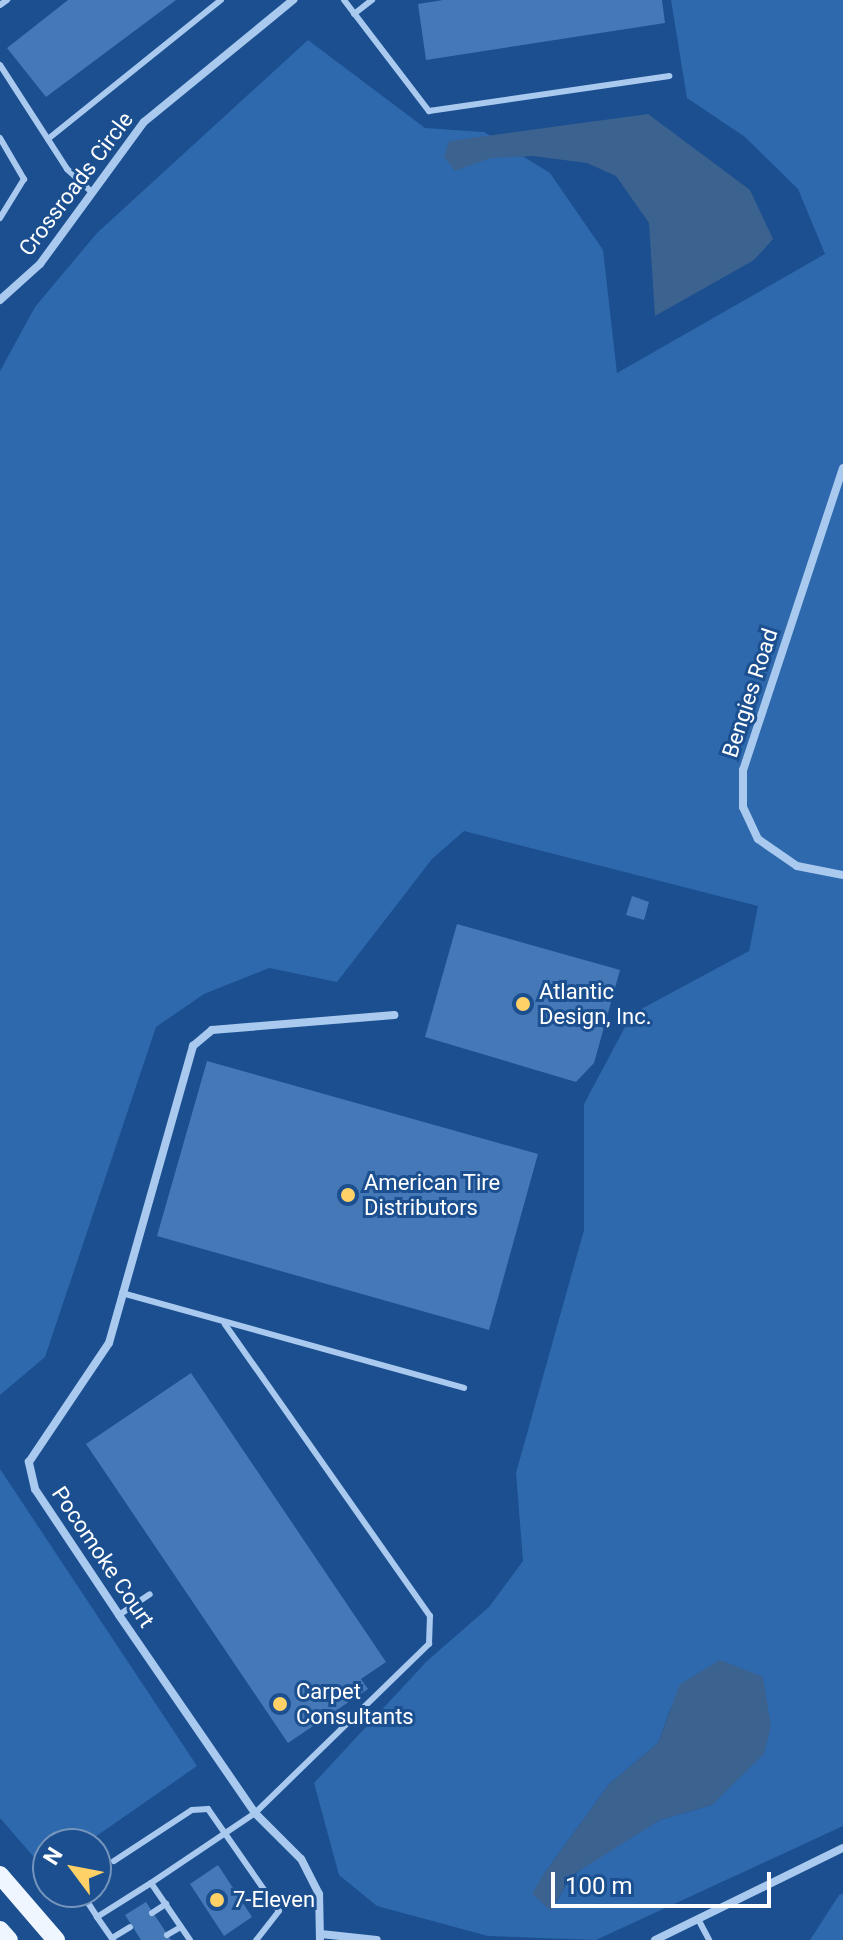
<!DOCTYPE html>
<html>
<head>
<meta charset="utf-8">
<style>
	body { margin:0 }
	#map { position:relative; width:843px; height:1940px; overflow:hidden; background:#1b4f8f; font-family:Roboto,sans-serif }
	div>[style] { position:absolute }
	.green>* { inset:0; background:#2e69ad }
	.water>* { inset:0; background:#3c6290 }
	.building>* { inset:0; background:#4478b7 }
	.service>* { height:6px; margin:-3px; padding:0 3px; transform-origin:3px; border-radius:3px; background:#a9c9ee }
	.minor>* { height:8px; margin:-4px; padding:0 4px; transform-origin:4px; border-radius:4px; background:#a9c9ee }
	.primary>* { height:18px; margin:-9px; padding:0 9px; transform-origin:9px; border-radius:9px; background:#f0f6ff }
	.dots>* { width:22px; height:22px; translate:-50% -50%; box-sizing:border-box; border:4px solid #1b4f8f; border-radius:50% }
	span { translate:-50% -50%; white-space:nowrap; text-align:center; line-height:1.15; -webkit-text-stroke:6px #1b4f8f; paint-order:stroke }
	.street-label { font-size:22px; color:#fff }
	.poi-label { font-size:22px; color:#fff }
	.left { translate:0 -50%; text-align:left }
	.north { position:absolute; left:32px; top:1828px; width:80px; height:80px; box-sizing:border-box; background:#1b4f8f; border:2px solid #7695bc; border-radius:50%; rotate:302deg; font-size:22px; font-weight:700; line-height:32px; text-align:center; color:#fff }
	.north::after { content:''; display:block; margin:auto; width:28px; height:36px; background:#ffd166; clip-path:polygon(50% 0,100% 100%,50% 72%,0 100%) }
	.scale { position:absolute; left:551px; top:1872px; width:220px; height:36px; box-sizing:border-box; border:4px solid #fff; border-top:0; padding-left:10px; font-size:24px; line-height:28px; white-space:nowrap; color:#fff; -webkit-text-stroke:6px #1b4f8f; paint-order:stroke }
</style>
</head>
<body>
<div id="map">
	<div class="green">
		<div style="clip-path:polygon(evenodd,671px 0,843px 0,843px 1826px,596px 1940px,488px 1936px,377px 1906px,339px 1875px,314px 1783px,427px 1661px,489px 1607px,523px 1561px,516px 1473px,584px 1230px,584px 1104px,632px 1014px,749px 951px,758px 906px,464px 831px,432px 859px,337px 982px,269px 968px,204px 994px,156px 1027px,45px 1357px,0 1395px,0 371px,35px 307px,97px 233px,308px 40px,425px 128px,484px 132px,550px 173px,603px 250px,617px 373px,825px 254px,798px 189px,745px 137px,687px 98px,671px 0,671px 1707px,712px 1805px,660px 1820px,601px 1855px,571px 1877px,551px 1911px,543px 1875px,609px 1784px,658px 1743px,671px 1707px)"></div>
		<div style="clip-path:polygon(0 1469px,197px 1766px,85px 1844px,48px 1844px,46px 1871px,0 1818px)"></div>
		<div style="clip-path:polygon(843px 1893px,843px 1940px,810px 1940px,839px 1895px)"></div>
	</div>
	<div class="water">
		<div style="clip-path:polygon(648px 114px,750px 190px,773px 239px,754px 260px,655px 316px,649px 223px,616px 176px,587px 163px,533px 156px,491px 158px,455px 171px,444px 157px,449px 141px)"></div>
		<div style="clip-path:polygon(720px 1660px,763px 1677px,771px 1726px,764px 1754px,712px 1805px,660px 1820px,571px 1876px,551px 1911px,532px 1894px,543px 1875px,609px 1784px,658px 1743px,680px 1684px)"></div>
	</div>
	<div class="building">
		<div style="clip-path:polygon(68px 0,176px 0,46px 97px,7px 48px)"></div>
		<div style="clip-path:polygon(443px 0,662px 0,665px 23px,426px 60px,418px 4px)"></div>
		<div style="clip-path:polygon(632px 896px,649px 902px,644px 920px,626px 915px)"></div>
		<div style="clip-path:polygon(457px 924px,620px 970px,594px 1063px,576px 1082px,425px 1037px)"></div>
		<div style="clip-path:polygon(207px 1061px,538px 1154px,489px 1330px,157px 1236px)"></div>
		<div style="clip-path:polygon(191px 1373px,386px 1662px,361px 1679px,368px 1689px,288px 1743px,86px 1444px)"></div>
		<div style="clip-path:polygon(218px 1865px,252px 1917px,224px 1936px,190px 1884px)"></div>
		<div style="clip-path:polygon(146px 1902px,171px 1940px,141px 1940px,125px 1915px)"></div>
	</div>
	<div class="service">
		<div style="left:344px;top:0;width:140px;rotate:52.6deg"></div>
		<div style="left:429px;top:111px;width:243px;rotate:-8.3deg"></div>
		<div style="left:0;top:5px;width:9px;rotate:-36deg"></div>
		<div style="left:354px;top:14px;width:23px;rotate:-38deg"></div>
		<div style="left:0;top:65px;width:124px;rotate:57.2deg"></div>
		<div style="left:67px;top:169px;width:34px;rotate:43deg"></div>
		<div style="left:0;top:138px;width:48px;rotate:59.7deg"></div>
		<div style="left:24px;top:179px;width:46px;rotate:121.6deg"></div>
		<div style="left:48px;top:139px;width:222px;rotate:-38.8deg"></div>
		<div style="left:122px;top:1293px;width:355px;rotate:15.5deg"></div>
		<div style="left:119px;top:1615px;width:37px;rotate:-34deg"></div>
		<div style="left:114px;top:1861px;width:93px;rotate:-33.2deg"></div>
		<div style="left:192px;top:1810px;width:16px;rotate:-4deg"></div>
		<div style="left:208px;top:1809px;width:124px;rotate:55.2deg"></div>
		<div style="left:279px;top:1911px;width:37px;rotate:128deg"></div>
		<div style="left:81px;top:1892px;width:30px;rotate:57deg"></div>
		<div style="left:152px;top:1913px;width:17px;rotate:-33deg"></div>
		<div style="left:698px;top:1919px;width:24px;rotate:62deg"></div>
		<div style="left:167px;top:1935px;width:16px;rotate:-30deg"></div>
		<div style="left:112px;top:1938px;width:21px;rotate:-31deg"></div>
		<div style="left:113px;top:1940px;width:28px;rotate:-125deg"></div>
		<div style="left:97px;top:1917px;width:64px;rotate:-32.2deg"></div>
		<div style="left:190px;top:1940px;width:69px;rotate:-124.4deg"></div>
		<div style="left:151px;top:1883px;width:125px;rotate:-33.9deg"></div>
		<div style="left:255px;top:1813px;width:243px;rotate:-44.2deg"></div>
		<div style="left:429px;top:1644px;width:28px;rotate:-88deg"></div>
		<div style="left:430px;top:1616px;width:357px;rotate:-125.1deg"></div>
	</div>
	<div class="minor">
		<div style="left:0;top:300px;width:54px;rotate:-42deg"></div>
		<div style="left:40px;top:264px;width:176px;rotate:-53.8deg"></div>
		<div style="left:144px;top:122px;width:193px;rotate:-39.3deg"></div>
		<div style="left:843px;top:468px;width:318px;rotate:108.3deg"></div>
		<div style="left:743px;top:770px;width:37px;rotate:90deg"></div>
		<div style="left:743px;top:807px;width:35px;rotate:65deg"></div>
		<div style="left:758px;top:839px;width:47px;rotate:34.7deg"></div>
		<div style="left:797px;top:866px;width:47px;rotate:11.1deg"></div>
		<div style="left:321px;top:1934px;width:56px;rotate:6.1deg"></div>
		<div style="left:320px;top:1940px;width:46px;rotate:-91.2deg"></div>
		<div style="left:319px;top:1894px;width:39px;rotate:-117deg"></div>
		<div style="left:301px;top:1859px;width:65px;rotate:-135deg"></div>
		<div style="left:255px;top:1813px;width:240px;rotate:-124.5deg"></div>
		<div style="left:119px;top:1615px;width:151px;rotate:-123.7deg"></div>
		<div style="left:35px;top:1489px;width:28px;rotate:-103deg"></div>
		<div style="left:29px;top:1462px;width:143px;rotate:-56.1deg"></div>
		<div style="left:109px;top:1343px;width:309px;rotate:-74.2deg"></div>
		<div style="left:193px;top:1046px;width:25px;rotate:-40deg"></div>
		<div style="left:212px;top:1030px;width:183px;rotate:-4.7deg"></div>
		<div style="left:655px;top:1940px;width:209px;rotate:-26.1deg"></div>
	</div>
	<div class="primary">
		<div style="left:0;top:1875px;width:86px;rotate:49.3deg"></div>
		<div style="left:0;top:1930px;width:13px;rotate:48deg"></div>
	</div>
	<div class="dots">
		<div style="left:523px;top:1004px;background:#ffd166"></div>
		<div style="left:348px;top:1195px;background:#ffd166"></div>
		<div style="left:280px;top:1704px;background:#ffd166"></div>
		<div style="left:217px;top:1900px;background:#ffd166"></div>
	</div>
	<div class="street-label">
		<span style="left:76px;top:184px;rotate:-53deg">Crossroads Circle</span>
		<span style="left:750px;top:693px;rotate:-72deg">Bengies Road</span>
		<span style="left:103px;top:1557px;rotate:56deg">Pocomoke Court</span>
	</div>
	<div class="poi-label">
		<span class="left" style="left:539px;top:1004px">Atlantic<br>Design, Inc.</span>
		<span class="left" style="left:364px;top:1195px">American Tire<br>Distributors</span>
		<span class="left" style="left:296px;top:1704px">Carpet<br>Consultants</span>
		<span class="left" style="left:233px;top:1900px">7-Eleven</span>
	</div>
	<div class="north">N</div>
	<div class="scale">100 m</div>
</div>
</body>
</html>
